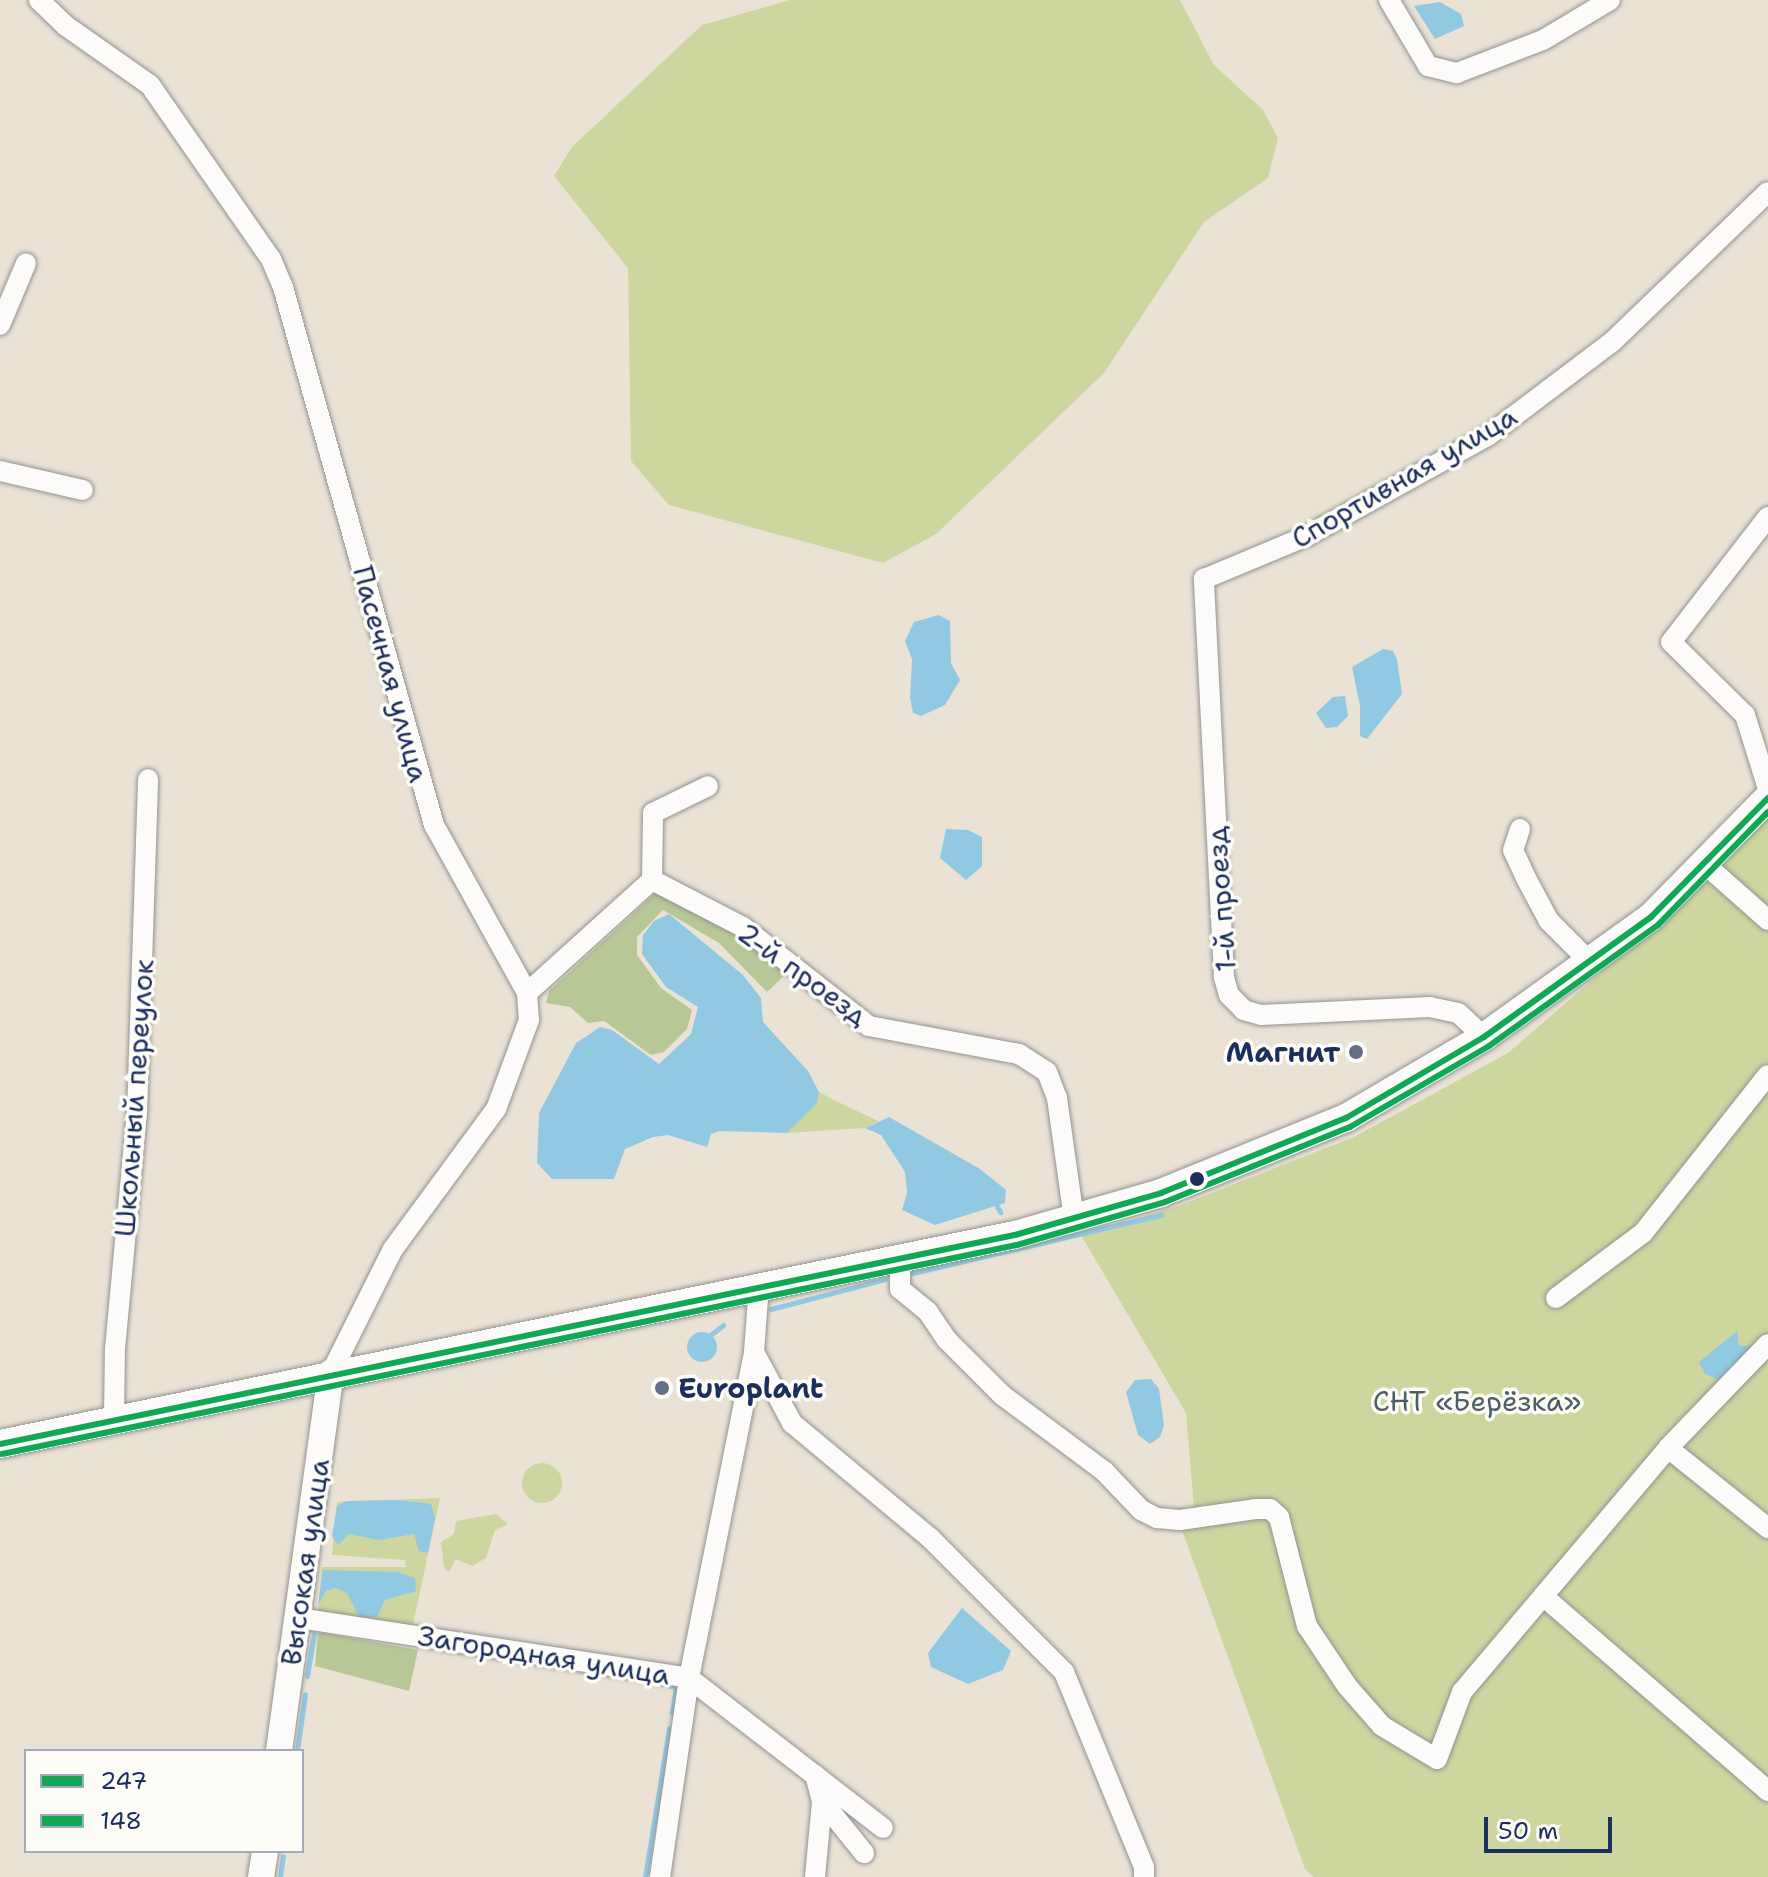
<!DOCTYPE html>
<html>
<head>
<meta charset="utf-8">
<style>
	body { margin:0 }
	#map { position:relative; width:1768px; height:1877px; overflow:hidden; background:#eae3d5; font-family:"Shantell Sans",sans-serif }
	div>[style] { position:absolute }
	.green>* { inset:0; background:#cdd69e }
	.round { border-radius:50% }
	.forest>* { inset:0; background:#b8c796 }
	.water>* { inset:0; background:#91c9e2 }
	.stream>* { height:5px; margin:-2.5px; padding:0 2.5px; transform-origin:2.5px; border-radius:2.5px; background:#91c9e2 }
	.roads { filter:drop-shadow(0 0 2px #939394) drop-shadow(0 0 2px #939394) }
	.minor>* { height:20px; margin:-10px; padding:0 10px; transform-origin:10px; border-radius:10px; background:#fcfbf9 }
	.tertiary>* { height:26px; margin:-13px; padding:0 13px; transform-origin:13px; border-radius:13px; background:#fcfbf9 }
	.secondary>* { height:28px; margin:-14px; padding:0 14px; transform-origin:14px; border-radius:14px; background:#fcfbf9 }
	.bus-1>* { height:6px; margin:-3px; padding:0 3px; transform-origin:3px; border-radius:3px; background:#10a855 }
	.bus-2>* { height:6px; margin:-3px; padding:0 3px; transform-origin:3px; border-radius:3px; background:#10a855 }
	.dots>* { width:22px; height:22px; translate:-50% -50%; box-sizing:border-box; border:4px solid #fdfcf7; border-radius:50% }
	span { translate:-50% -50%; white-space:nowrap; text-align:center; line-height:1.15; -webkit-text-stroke:7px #fdfcf7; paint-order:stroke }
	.street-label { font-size:28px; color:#1b2f5e }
	.poi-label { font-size:28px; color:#1b2f5e; font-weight:700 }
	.right { translate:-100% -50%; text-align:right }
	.left { translate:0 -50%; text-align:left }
	.park-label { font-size:28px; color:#4a5e64 }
	.legend { position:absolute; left:24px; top:1749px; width:280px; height:104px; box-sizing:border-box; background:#fdfcf7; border:2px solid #a3aaba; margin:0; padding:10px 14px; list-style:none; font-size:24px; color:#1b2f5e }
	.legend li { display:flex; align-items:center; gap:16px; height:40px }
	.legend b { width:40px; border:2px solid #a3aaba }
	.scale { position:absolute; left:1484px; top:1817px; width:128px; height:36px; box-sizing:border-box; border:4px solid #1b2f5e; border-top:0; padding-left:10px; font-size:24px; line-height:28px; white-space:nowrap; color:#1b2f5e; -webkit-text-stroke:6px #fdfcf7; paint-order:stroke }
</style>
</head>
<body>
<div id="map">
	<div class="green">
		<div style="clip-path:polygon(790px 0,1180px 0,1214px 65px,1263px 110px,1278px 138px,1268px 178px,1204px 222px,1104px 373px,936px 534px,883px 563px,669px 505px,631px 461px,628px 268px,554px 176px,572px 147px,702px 25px)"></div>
		<div style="clip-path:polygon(1768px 803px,1768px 1877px,1314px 1877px,1305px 1869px,1174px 1508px,1194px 1507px,1186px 1413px,1081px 1235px,1181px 1205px,1354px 1137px,1508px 1053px,1700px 887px)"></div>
		<div style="clip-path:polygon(819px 1092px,834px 1100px,878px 1121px,865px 1128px,787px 1133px,816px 1103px)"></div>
		<div class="round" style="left:522px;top:1463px;width:40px;height:40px"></div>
		<div style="clip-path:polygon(440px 1498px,412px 1629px,363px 1624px,318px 1611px,322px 1567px,406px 1567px,405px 1560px,332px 1555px,337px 1502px)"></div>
		<div style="clip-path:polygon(496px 1514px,508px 1524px,495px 1530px,486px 1558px,472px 1566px,456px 1559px,449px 1572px,444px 1568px,441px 1542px,454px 1534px,456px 1521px)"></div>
	</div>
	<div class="forest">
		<div style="clip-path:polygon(659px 890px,718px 920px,787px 973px,767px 992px,719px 943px,663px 910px,637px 937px,637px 955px,661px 988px,692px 1010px,687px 1029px,664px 1052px,651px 1055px,604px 1021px,588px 1023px,570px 1007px,546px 1003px,549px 991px)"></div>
		<div style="clip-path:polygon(318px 1632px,418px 1650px,409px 1691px,315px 1666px)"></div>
	</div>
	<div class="water">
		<div style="clip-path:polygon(1440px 2px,1461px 14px,1464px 26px,1435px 39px,1414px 6px)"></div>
		<div style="clip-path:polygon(939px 615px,950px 621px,951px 663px,960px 680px,945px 705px,921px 716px,913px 713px,910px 698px,912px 659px,905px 641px,914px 622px)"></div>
		<div style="clip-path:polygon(1383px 649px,1393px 651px,1397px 659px,1402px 694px,1367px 739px,1360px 736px,1360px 706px,1352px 667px)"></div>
		<div style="clip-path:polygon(1345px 696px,1348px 716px,1337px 727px,1326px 728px,1316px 713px,1333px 697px)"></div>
		<div style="clip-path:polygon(946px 829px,968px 830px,982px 837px,982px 866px,966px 880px,940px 858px)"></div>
		<div style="clip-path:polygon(669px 914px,743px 975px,761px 998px,763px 1022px,808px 1071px,819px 1092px,817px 1103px,787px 1133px,720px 1131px,711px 1134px,707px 1147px,668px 1135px,653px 1137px,625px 1149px,614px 1179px,552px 1179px,537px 1163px,539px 1113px,576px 1043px,600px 1027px,612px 1030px,659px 1064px,691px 1034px,698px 1007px,666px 987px,642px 954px,643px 935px,654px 921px)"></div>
		<div style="clip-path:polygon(889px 1117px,980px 1169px,1006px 1190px,1005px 1203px,935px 1225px,902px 1210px,907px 1193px,905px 1172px,881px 1135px,865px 1128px)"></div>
		<div style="clip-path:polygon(1737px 1331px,1739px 1346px,1758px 1346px,1722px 1381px,1705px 1374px,1699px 1362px)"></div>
		<div class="round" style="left:687px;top:1332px;width:30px;height:30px"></div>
		<div style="clip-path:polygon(1151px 1379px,1159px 1389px,1164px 1425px,1160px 1437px,1150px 1444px,1138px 1435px,1126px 1392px,1135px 1380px)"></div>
		<div style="clip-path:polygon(398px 1500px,431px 1504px,435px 1518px,428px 1553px,419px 1551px,414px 1534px,379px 1540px,349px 1534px,338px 1545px,332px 1536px,337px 1506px,346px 1501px)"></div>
		<div style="clip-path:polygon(323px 1570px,398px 1572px,415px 1578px,416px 1591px,385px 1600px,377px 1617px,359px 1617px,347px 1593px,335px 1588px,326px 1591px,318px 1605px)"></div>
		<div style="clip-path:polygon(962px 1608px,1011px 1651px,1003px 1670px,968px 1684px,931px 1667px,928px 1653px)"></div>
	</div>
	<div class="stream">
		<div style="left:997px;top:1206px;width:7px;rotate:63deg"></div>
		<div style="left:913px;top:1273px;width:255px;rotate:-13.2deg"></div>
		<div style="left:771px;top:1309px;width:118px;rotate:-14.7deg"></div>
		<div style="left:709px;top:1336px;width:18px;rotate:-38deg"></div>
		<div style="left:307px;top:1676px;width:43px;rotate:-80.5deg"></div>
		<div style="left:661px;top:1684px;width:15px;rotate:11deg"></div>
		<div style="left:676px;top:1687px;width:26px;rotate:99deg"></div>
		<div style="left:297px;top:1751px;width:57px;rotate:-81.9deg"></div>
		<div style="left:280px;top:1877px;width:21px;rotate:-82deg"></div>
		<div style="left:645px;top:1877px;width:151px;rotate:-80.8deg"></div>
	</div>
	<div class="roads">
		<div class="minor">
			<div style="left:39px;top:0;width:37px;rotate:44deg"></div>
			<div style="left:66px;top:26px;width:103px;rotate:35.1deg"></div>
			<div style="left:150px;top:85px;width:212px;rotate:55.2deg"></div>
			<div style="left:271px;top:259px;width:30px;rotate:67deg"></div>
			<div style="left:283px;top:287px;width:559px;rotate:74.32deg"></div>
			<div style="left:434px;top:825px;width:192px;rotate:61deg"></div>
			<div style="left:527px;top:993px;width:27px;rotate:86deg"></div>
			<div style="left:529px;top:1020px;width:95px;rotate:110.3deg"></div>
			<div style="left:496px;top:1109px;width:174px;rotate:126.3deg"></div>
			<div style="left:393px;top:1249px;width:139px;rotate:116.6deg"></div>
			<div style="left:1389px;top:0;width:77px;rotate:59.4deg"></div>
			<div style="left:1428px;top:66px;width:30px;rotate:14deg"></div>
			<div style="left:1457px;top:73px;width:92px;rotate:-21deg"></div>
			<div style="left:1543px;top:40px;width:78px;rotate:-30.8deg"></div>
			<div style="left:0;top:325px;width:67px;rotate:-67.2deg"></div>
			<div style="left:0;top:471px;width:85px;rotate:12.9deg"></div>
			<div style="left:1768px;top:517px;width:158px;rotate:127.8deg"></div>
			<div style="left:1671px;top:642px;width:104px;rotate:44.6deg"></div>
			<div style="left:1745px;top:715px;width:77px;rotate:72.7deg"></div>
			<div style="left:1520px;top:829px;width:22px;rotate:108deg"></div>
			<div style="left:1513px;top:850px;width:33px;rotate:65deg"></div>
			<div style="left:1527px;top:880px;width:47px;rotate:61.8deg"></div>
			<div style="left:1549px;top:921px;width:59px;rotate:45deg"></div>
			<div style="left:1707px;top:866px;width:81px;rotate:41.5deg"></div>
			<div style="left:652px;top:880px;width:102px;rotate:27.3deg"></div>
			<div style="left:743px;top:927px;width:160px;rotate:38.2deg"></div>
			<div style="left:869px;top:1026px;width:153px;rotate:10.6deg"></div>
			<div style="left:1019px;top:1054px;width:33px;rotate:33deg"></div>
			<div style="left:1047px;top:1072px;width:28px;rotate:69deg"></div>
			<div style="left:1057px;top:1098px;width:122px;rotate:82deg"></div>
			<div style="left:527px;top:993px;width:169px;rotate:-42.1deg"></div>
			<div style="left:652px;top:880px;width:67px;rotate:-89.1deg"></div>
			<div style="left:653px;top:813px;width:61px;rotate:-26.1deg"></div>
			<div style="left:1484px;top:1037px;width:35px;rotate:-137deg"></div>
			<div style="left:1458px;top:1013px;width:29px;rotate:-168deg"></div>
			<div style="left:1430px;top:1007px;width:169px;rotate:177.3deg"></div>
			<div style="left:1261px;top:1015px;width:18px;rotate:-164deg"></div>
			<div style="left:1244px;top:1010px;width:21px;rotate:-135deg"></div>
			<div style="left:1229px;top:995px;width:19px;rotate:-106deg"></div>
			<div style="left:1224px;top:977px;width:399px;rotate:-92.9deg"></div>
			<div style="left:1204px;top:579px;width:112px;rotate:-22.7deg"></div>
			<div style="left:1307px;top:536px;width:208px;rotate:-29deg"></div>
			<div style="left:1489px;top:435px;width:154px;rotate:-37.1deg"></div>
			<div style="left:1612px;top:342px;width:216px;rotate:-43.9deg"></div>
			<div style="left:900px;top:1256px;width:33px;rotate:90deg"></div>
			<div style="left:900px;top:1289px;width:36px;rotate:39deg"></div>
			<div style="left:928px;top:1312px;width:34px;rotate:56deg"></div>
			<div style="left:947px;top:1340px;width:78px;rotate:45deg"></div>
			<div style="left:1002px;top:1395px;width:127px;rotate:36.7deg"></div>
			<div style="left:1104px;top:1471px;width:54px;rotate:46.5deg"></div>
			<div style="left:1141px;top:1510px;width:18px;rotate:27deg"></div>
			<div style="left:1157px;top:1518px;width:23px;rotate:5deg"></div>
			<div style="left:1180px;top:1520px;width:76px;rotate:-8.3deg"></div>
			<div style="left:1255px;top:1509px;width:15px"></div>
			<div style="left:1270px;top:1509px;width:12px;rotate:42deg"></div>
			<div style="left:1279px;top:1517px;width:113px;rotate:75.6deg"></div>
			<div style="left:1307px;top:1626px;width:72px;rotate:56.3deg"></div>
			<div style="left:1347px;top:1686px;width:53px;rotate:48.8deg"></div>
			<div style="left:1382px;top:1726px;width:64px;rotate:31deg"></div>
			<div style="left:1437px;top:1759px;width:72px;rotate:-69.5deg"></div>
			<div style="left:1462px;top:1692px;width:319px;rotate:-49.8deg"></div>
			<div style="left:1668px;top:1448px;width:144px;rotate:-46.1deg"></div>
			<div style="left:1556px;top:1298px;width:109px;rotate:-36.8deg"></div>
			<div style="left:1643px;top:1233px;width:201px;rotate:-51.7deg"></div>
			<div style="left:754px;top:1352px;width:81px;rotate:61.8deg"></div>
			<div style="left:792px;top:1423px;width:181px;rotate:39.8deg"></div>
			<div style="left:931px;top:1539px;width:188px;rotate:45deg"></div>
			<div style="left:1064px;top:1672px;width:211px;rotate:67.7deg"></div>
			<div style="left:1144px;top:1867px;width:10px;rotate:90deg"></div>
			<div style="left:114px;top:1418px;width:69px;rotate:-89.2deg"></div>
			<div style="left:115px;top:1349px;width:236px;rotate:-84.7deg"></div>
			<div style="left:137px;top:1114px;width:335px;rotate:-88.1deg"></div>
			<div style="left:1668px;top:1448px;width:128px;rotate:38.7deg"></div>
			<div style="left:1543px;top:1596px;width:298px;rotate:40.9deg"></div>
			<div style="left:298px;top:1618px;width:396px;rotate:8.7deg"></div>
			<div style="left:689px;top:1678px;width:245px;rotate:37.7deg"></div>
			<div style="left:815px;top:1775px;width:27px;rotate:75deg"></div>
			<div style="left:822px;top:1801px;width:67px;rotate:51.1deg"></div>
			<div style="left:660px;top:1877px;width:201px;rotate:-81.7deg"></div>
			<div style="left:689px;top:1678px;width:332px;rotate:-78.7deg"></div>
			<div style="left:754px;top:1352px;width:66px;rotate:-85.7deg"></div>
			<div style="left:815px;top:1877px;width:76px;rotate:-84.7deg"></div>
		</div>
		<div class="tertiary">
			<div style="left:279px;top:1751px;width:382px;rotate:-82.2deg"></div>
			<div style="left:261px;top:1877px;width:26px;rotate:-81deg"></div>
		</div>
		<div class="secondary">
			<div style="left:0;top:1444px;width:1036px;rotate:-11.64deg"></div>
			<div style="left:1015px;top:1235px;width:152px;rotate:-16deg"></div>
			<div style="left:1161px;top:1193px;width:200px;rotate:-22.1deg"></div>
			<div style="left:1346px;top:1118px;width:160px;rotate:-30.4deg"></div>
			<div style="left:1484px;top:1037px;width:206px;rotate:-35.7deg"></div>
			<div style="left:1651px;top:917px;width:167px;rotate:-45.5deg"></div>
		</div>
	</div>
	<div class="bus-1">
		<div style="left:0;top:1444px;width:1036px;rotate:-11.64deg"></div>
		<div style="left:1015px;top:1235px;width:152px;rotate:-16deg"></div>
		<div style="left:1161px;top:1193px;width:200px;rotate:-22.1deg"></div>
		<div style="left:1346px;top:1118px;width:160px;rotate:-30.4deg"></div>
		<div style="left:1484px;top:1037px;width:206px;rotate:-35.7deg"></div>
		<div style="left:1651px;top:917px;width:167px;rotate:-45.5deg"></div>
	</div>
	<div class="bus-2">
		<div style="left:2px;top:1454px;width:1036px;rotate:-11.64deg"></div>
		<div style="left:1017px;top:1245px;width:154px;rotate:-16.2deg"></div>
		<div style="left:1165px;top:1202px;width:200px;rotate:-22.1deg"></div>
		<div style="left:1350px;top:1127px;width:161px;rotate:-30.2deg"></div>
		<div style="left:1489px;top:1046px;width:208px;rotate:-35.6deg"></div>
		<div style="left:1658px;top:925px;width:158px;rotate:-45.8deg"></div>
	</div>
	<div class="dots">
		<div style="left:1356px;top:1052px;background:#636e88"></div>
		<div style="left:1197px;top:1179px;background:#1b2f5e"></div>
		<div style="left:662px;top:1388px;background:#636e88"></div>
	</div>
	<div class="street-label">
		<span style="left:1404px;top:477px;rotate:-30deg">Спортивная улица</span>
		<span style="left:391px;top:674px;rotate:75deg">Пасечная улица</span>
		<span style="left:1221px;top:899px;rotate:-94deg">1-й проезд</span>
		<span style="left:803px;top:974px;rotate:36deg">2-й проезд</span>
		<span style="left:134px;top:1098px;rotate:-86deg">Школьный переулок</span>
		<span style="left:305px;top:1562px;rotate:-82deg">Высокая улица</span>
		<span style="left:544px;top:1655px;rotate:9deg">Загородная улица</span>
	</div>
	<div class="poi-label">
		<span class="right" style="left:1340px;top:1052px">Магнит</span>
		<span class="left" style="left:678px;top:1388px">Europlant</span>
	</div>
	<div class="park-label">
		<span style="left:1477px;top:1401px">СНТ «Берёзка»</span>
	</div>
	<ul class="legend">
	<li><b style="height:10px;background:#10a855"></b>247</li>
	<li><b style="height:10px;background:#10a855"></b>148</li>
	</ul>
	<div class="scale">50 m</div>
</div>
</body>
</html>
